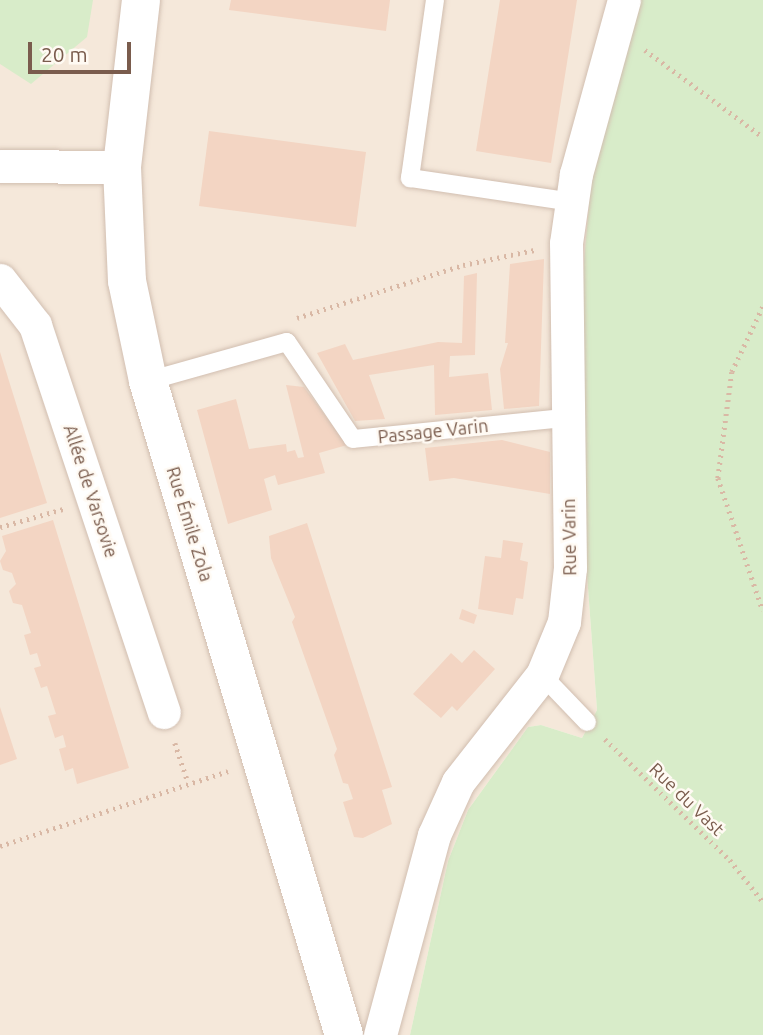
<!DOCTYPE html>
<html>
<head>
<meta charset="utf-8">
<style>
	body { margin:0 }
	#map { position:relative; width:763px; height:1035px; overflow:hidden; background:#fdf6ec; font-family:Ubuntu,sans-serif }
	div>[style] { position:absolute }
	.residential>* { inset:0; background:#f5e8da }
	.green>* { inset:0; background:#d8ecc9 }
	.building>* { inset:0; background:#f3d5c3 }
	.path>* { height:4.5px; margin-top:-2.25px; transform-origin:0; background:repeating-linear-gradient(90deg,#d9b8a5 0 2px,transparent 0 7px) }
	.roads { filter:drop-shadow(0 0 2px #d1beb0) drop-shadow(0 0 2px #d1beb0) }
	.lane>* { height:18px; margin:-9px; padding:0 9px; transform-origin:9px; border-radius:9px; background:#fff }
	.street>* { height:33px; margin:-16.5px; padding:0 16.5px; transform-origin:16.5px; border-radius:16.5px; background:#fff }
	.secondary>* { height:38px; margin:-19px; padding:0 19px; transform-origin:19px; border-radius:19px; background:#fff }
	span { translate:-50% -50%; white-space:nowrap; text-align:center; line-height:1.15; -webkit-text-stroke:5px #fffaf3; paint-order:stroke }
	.street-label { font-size:18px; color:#7a5c4d }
	.scale { position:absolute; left:28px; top:42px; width:103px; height:32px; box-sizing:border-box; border:4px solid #7a5c4d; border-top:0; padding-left:9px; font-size:21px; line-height:24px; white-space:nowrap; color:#7a5c4d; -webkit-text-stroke:5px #fffaf3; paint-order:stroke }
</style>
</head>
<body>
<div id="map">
	<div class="residential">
		<div style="clip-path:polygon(0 0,640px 0,586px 561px,597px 710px,582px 738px,541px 725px,528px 727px,468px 810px,448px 861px,410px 1035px,0 1035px)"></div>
	</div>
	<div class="green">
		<div style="clip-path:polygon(0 0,93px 0,87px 37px,31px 84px,0 64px)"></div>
		<div style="clip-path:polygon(640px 0,763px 0,763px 1035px,410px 1035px,448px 861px,468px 810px,528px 727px,541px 725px,582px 738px,597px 710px,586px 561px,581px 295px,592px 171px)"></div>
	</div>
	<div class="building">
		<div style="clip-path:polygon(231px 0,390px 0,386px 31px,229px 10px)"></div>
		<div style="clip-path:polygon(500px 0,577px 0,551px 163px,476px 151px)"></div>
		<div style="clip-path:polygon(209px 131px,366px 152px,356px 227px,199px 206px)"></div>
		<div style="clip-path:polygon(544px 259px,539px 406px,504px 409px,500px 369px,508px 343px,505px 343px,510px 264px)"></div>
		<div style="clip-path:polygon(477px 273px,475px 355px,450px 356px,449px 377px,488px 373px,492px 410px,435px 415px,434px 365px,369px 375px,385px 419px,355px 421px,317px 353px,345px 344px,353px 360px,438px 342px,462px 343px,464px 276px)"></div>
		<div style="clip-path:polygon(0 352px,47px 503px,0 518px)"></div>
		<div style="clip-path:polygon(286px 385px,304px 387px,347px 445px,319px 453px,325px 473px,278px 485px,275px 475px,264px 479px,272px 510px,228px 524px,197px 410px,236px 399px,249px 449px,286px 444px,287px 452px,295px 450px,298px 458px,304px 457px)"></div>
		<div style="clip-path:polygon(502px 440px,550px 452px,550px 494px,454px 478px,429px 481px,425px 448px)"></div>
		<div style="clip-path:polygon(53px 520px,129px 768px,77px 784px,73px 768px,65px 771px,59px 749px,66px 747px,63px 735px,55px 738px,48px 716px,56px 714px,47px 686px,41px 688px,34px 668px,41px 666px,37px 653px,30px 655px,24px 635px,31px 633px,22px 605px,13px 603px,9px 591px,16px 584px,12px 573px,3px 570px,0 561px,6px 551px,2px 536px)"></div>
		<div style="clip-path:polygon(307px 523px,392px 787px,382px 790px,392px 824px,363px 838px,354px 837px,343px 802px,353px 799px,348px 784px,343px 783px,334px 755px,337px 749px,292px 622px,295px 617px,271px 558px,269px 536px)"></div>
		<div style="clip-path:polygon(503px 540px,523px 543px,520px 560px,528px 562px,523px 599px,516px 598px,513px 615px,478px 609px,485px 556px,501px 558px)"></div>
		<div style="clip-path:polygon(462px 609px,477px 615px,474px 624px,459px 619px)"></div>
		<div style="clip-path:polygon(474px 650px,495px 669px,457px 711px,452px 706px,441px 718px,413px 694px,451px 653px,462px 663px)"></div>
		<div style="clip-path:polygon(0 707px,17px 759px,0 765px)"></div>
	</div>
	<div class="path">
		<div style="left:645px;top:50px;width:147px;rotate:36.4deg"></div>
		<div style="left:763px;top:307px;width:72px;rotate:115.5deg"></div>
		<div style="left:732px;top:372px;width:107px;rotate:97.5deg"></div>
		<div style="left:718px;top:478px;width:140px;rotate:71.3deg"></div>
		<div style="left:297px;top:318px;width:174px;rotate:-17.7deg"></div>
		<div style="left:463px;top:265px;width:73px;rotate:-11.9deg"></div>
		<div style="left:0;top:527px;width:66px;rotate:-15.9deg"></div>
		<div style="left:605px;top:739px;width:174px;rotate:44.1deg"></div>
		<div style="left:730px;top:860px;width:53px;rotate:51.8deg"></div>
		<div style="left:175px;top:743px;width:41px;rotate:71.6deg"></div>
		<div style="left:0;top:846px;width:240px;rotate:-18.2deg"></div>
	</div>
	<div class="roads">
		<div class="lane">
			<div style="left:435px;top:0;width:180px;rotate:98deg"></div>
			<div style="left:410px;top:178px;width:164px;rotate:8.4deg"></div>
			<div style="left:148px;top:381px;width:144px;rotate:-15.7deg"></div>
			<div style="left:287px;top:342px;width:117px;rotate:55.8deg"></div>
			<div style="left:353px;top:439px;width:213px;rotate:-5.7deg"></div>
			<div style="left:542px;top:675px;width:65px;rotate:46.2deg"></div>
		</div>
		<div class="street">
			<div style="left:0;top:166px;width:122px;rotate:0.5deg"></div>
			<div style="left:0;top:280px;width:57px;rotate:52.1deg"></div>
			<div style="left:35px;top:325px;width:408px;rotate:71.6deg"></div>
			<div style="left:380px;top:1035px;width:207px;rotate:-74.9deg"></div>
			<div style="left:434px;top:835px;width:58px;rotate:-65.6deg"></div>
			<div style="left:458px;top:782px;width:136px;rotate:-51.9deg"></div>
			<div style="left:542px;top:675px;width:57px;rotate:-67.5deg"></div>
			<div style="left:564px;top:622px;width:54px;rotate:-83.7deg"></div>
			<div style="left:570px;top:568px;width:325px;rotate:-90.7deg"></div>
			<div style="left:566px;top:243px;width:70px;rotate:-81.8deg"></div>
			<div style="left:576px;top:174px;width:180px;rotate:-74.6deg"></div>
		</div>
		<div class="secondary">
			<div style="left:141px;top:0;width:168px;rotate:96.5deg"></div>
			<div style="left:122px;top:167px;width:114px;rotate:87.5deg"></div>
			<div style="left:127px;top:281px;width:102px;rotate:78.1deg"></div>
			<div style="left:148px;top:381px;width:683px;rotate:73.32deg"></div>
		</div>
	</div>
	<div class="street-label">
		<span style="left:433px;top:431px;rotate:-6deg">Passage Varin</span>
		<span style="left:91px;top:491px;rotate:72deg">Allée de Varsovie</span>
		<span style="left:190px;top:524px;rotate:73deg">Rue Émile Zola</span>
		<span style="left:569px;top:537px;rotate:-91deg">Rue Varin</span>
		<span style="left:687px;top:799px;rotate:44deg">Rue du Vast</span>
	</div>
	<div class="scale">20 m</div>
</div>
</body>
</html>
